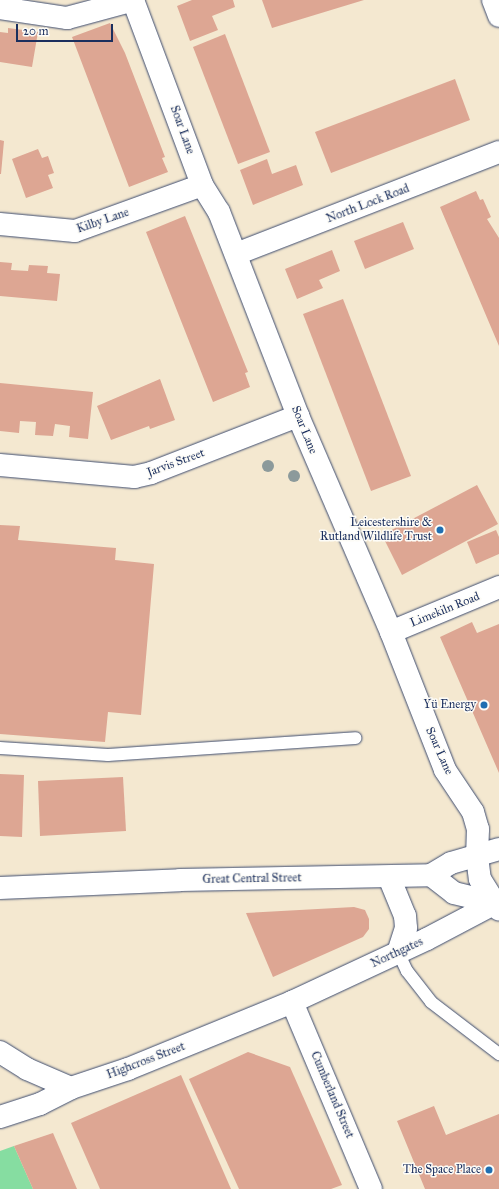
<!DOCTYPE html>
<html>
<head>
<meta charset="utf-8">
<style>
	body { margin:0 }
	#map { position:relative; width:499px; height:1189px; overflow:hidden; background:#f4e8d0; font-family:"IM FELL Great Primer",serif }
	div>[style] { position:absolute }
	.green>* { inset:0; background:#86dda1 }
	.building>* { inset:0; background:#dda693 }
	.roads { filter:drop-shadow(0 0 1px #3c4b6f) drop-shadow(0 0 1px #3c4b6f) }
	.lane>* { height:12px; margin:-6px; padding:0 6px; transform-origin:6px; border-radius:6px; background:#fff }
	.street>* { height:22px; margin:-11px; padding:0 11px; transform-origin:11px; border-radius:11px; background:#fff }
	.secondary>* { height:22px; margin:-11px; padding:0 11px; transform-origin:11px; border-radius:11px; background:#fff }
	.primary>* { height:22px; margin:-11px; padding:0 11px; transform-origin:11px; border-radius:11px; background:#fff }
	.trees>* { width:12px; height:12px; margin:-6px; border-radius:50%; background:#8c9a9b }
	.dots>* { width:11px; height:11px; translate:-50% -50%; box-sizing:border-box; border:2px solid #fdfcf7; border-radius:50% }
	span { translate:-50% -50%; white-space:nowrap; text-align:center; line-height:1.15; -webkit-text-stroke:3px #fdfcf7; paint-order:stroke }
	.street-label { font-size:12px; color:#1b2f5e }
	.poi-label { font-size:12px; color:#1b2f5e }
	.right { translate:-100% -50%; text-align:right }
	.scale { position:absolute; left:16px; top:24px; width:97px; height:18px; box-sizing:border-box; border:2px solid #1b2f5e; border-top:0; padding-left:5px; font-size:12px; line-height:14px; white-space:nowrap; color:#1b2f5e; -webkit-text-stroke:3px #fdfcf7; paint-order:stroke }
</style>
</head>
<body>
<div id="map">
	<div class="green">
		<div style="clip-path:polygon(14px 1146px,33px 1189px,0 1189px,0 1151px)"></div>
	</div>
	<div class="building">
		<div style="clip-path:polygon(192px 0,233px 0,235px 7px,212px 16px,218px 30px,190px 41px,177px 6px)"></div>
		<div style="clip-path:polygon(262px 0,364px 0,272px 28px)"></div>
		<div style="clip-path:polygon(110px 23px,125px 53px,165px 157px,162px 158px,168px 172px,129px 187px,72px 37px)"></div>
		<div style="clip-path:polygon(8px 28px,38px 32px,32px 67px,0 62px,0 32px,8px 33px)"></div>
		<div style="clip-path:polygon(225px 34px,270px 152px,238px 164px,193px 47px)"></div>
		<div style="clip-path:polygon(455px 79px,470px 120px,331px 173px,315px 132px)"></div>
		<div style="clip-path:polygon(0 140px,4px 141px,1px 174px,0 174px)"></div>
		<div style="clip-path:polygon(38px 149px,42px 158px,48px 156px,54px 173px,48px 175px,53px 188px,26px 198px,12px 159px)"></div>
		<div style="clip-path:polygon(267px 159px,272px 174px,296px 165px,303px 185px,253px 205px,240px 170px)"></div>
		<div style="clip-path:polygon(476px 191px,480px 200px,483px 199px,491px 217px,487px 219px,499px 238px,499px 346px,440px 207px)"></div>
		<div style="clip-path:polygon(185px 216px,248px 372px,245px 373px,250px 387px,213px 402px,146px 232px)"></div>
		<div style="clip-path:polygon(403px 222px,414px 249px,365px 269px,354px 241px)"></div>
		<div style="clip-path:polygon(332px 250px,340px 271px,319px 280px,323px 288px,297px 299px,285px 269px)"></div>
		<div style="clip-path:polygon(0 262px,12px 263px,11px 270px,28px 271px,29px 265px,48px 266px,47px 273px,60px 274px,57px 301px,0 296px)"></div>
		<div style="clip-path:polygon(343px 299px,411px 476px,371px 491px,303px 314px)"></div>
		<div style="clip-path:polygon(160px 379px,175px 420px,150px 429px,149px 426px,111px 440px,97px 406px)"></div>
		<div style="clip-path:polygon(0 383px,93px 392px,88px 439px,69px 437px,70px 426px,55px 424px,53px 436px,35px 435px,36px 422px,20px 421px,19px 433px,0 431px)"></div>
		<div style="clip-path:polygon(477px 485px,498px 524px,402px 575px,382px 535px)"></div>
		<div style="clip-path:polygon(0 525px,20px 526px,18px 540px,116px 548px,115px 560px,154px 564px,141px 715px,108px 712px,105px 742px,0 734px)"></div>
		<div style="clip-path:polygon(496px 530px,499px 537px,499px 554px,476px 564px,467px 542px)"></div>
		<div style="clip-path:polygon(472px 622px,477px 633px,499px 624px,499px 773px,440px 637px)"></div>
		<div style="clip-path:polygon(0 774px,24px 775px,22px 837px,0 836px)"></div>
		<div style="clip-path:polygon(123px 777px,126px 831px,40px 836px,38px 781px)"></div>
		<div style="clip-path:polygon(354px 907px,365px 910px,369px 919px,369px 929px,363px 937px,273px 977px,246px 913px)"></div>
		<div style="clip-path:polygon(248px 1052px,290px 1067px,342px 1185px,331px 1189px,239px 1189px,189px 1079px)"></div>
		<div style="clip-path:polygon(181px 1075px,231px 1189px,100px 1189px,71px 1123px)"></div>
		<div style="clip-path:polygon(434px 1106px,446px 1135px,499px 1114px,499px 1189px,425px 1189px,397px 1121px)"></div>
		<div style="clip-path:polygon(53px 1133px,77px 1189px,33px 1189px,14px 1146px)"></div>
	</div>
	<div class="roads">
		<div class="lane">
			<div style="left:0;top:748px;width:108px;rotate:3.7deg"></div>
			<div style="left:108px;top:755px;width:248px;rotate:-3.9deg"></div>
			<div style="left:398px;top:952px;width:21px;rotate:65deg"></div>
			<div style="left:407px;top:971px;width:39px;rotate:52deg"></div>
			<div style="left:431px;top:1002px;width:86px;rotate:37.4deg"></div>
		</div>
		<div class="street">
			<div style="left:133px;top:0;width:197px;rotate:69.5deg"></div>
			<div style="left:202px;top:185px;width:32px;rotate:58deg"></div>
			<div style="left:219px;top:212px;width:219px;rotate:68.8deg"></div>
			<div style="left:298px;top:416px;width:235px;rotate:66.7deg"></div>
			<div style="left:391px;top:632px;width:148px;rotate:68.6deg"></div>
			<div style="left:445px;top:770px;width:50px;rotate:56.3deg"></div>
			<div style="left:473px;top:812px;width:18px;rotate:74deg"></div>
			<div style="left:478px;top:829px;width:27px;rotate:92deg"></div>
			<div style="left:493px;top:0;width:17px;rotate:69deg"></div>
			<div style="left:0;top:8px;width:68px;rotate:8.5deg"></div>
			<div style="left:67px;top:18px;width:69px;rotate:-15deg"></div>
			<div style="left:0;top:224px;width:75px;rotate:5.3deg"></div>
			<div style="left:75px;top:231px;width:135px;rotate:-19.9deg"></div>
			<div style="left:236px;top:254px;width:282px;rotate:-21.2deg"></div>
			<div style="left:0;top:465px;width:135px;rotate:5.1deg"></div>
			<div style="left:134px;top:477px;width:17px;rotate:-13deg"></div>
			<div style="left:151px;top:473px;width:158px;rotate:-21.2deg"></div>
			<div style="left:391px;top:632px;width:117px;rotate:-22.6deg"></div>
			<div style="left:292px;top:1002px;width:203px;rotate:67.1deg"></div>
		</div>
		<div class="secondary">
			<div style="left:477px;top:856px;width:23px;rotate:83deg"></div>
			<div style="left:480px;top:879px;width:36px;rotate:58deg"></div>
		</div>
		<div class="primary">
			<div style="left:431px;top:875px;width:29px;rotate:38deg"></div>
			<div style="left:454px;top:893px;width:46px;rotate:13.7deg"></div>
			<div style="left:389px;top:877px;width:42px;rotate:67.7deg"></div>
			<div style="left:405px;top:916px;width:12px;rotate:85deg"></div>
			<div style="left:406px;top:928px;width:25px;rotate:108deg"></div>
			<div style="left:0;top:888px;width:180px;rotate:-2.5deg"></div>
			<div style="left:180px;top:880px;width:251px;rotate:-1.1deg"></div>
			<div style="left:431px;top:875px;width:23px;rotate:-31deg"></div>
			<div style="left:451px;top:863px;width:50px;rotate:-16.3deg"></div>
			<div style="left:0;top:1052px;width:32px;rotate:32deg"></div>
			<div style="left:27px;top:1069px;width:48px;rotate:23.4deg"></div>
			<div style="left:0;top:1117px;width:42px;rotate:-18deg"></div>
			<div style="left:40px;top:1104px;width:35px;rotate:-27deg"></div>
			<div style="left:71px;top:1088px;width:60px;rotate:-18.4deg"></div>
			<div style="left:128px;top:1069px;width:177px;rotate:-22.2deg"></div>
			<div style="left:292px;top:1002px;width:149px;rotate:-25deg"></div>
			<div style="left:427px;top:939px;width:81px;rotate:-27.8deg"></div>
		</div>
	</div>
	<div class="trees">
		<div style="left:268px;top:466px"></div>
		<div style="left:294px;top:476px"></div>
	</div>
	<div class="dots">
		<div style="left:440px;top:530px;background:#1f6fb2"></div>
		<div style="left:484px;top:705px;background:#1f6fb2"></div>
		<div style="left:489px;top:1170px;background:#1f6fb2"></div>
	</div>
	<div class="street-label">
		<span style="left:182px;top:130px;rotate:70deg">Soar Lane</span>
		<span style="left:368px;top:204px;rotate:-21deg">North Lock Road</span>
		<span style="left:103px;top:221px;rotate:-19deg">Kilby Lane</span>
		<span style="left:304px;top:430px;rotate:68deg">Soar Lane</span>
		<span style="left:176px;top:463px;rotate:-20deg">Jarvis Street</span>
		<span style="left:445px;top:610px;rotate:-22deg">Limekiln Road</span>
		<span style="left:439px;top:751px;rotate:66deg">Soar Lane</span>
		<span style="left:252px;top:879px;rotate:-1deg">Great Central Street</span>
		<span style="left:397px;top:953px;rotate:-25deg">Northgates</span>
		<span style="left:146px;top:1061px;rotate:-21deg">Highcross Street</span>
		<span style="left:332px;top:1095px;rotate:67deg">Cumberland Street</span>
	</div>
	<div class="poi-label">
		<span class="right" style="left:432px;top:530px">Leicestershire &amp;<br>Rutland Wildlife Trust</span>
		<span class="right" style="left:476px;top:705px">Yü Energy</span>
		<span class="right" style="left:481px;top:1170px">The Space Place</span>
	</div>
	<div class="scale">20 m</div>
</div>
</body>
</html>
